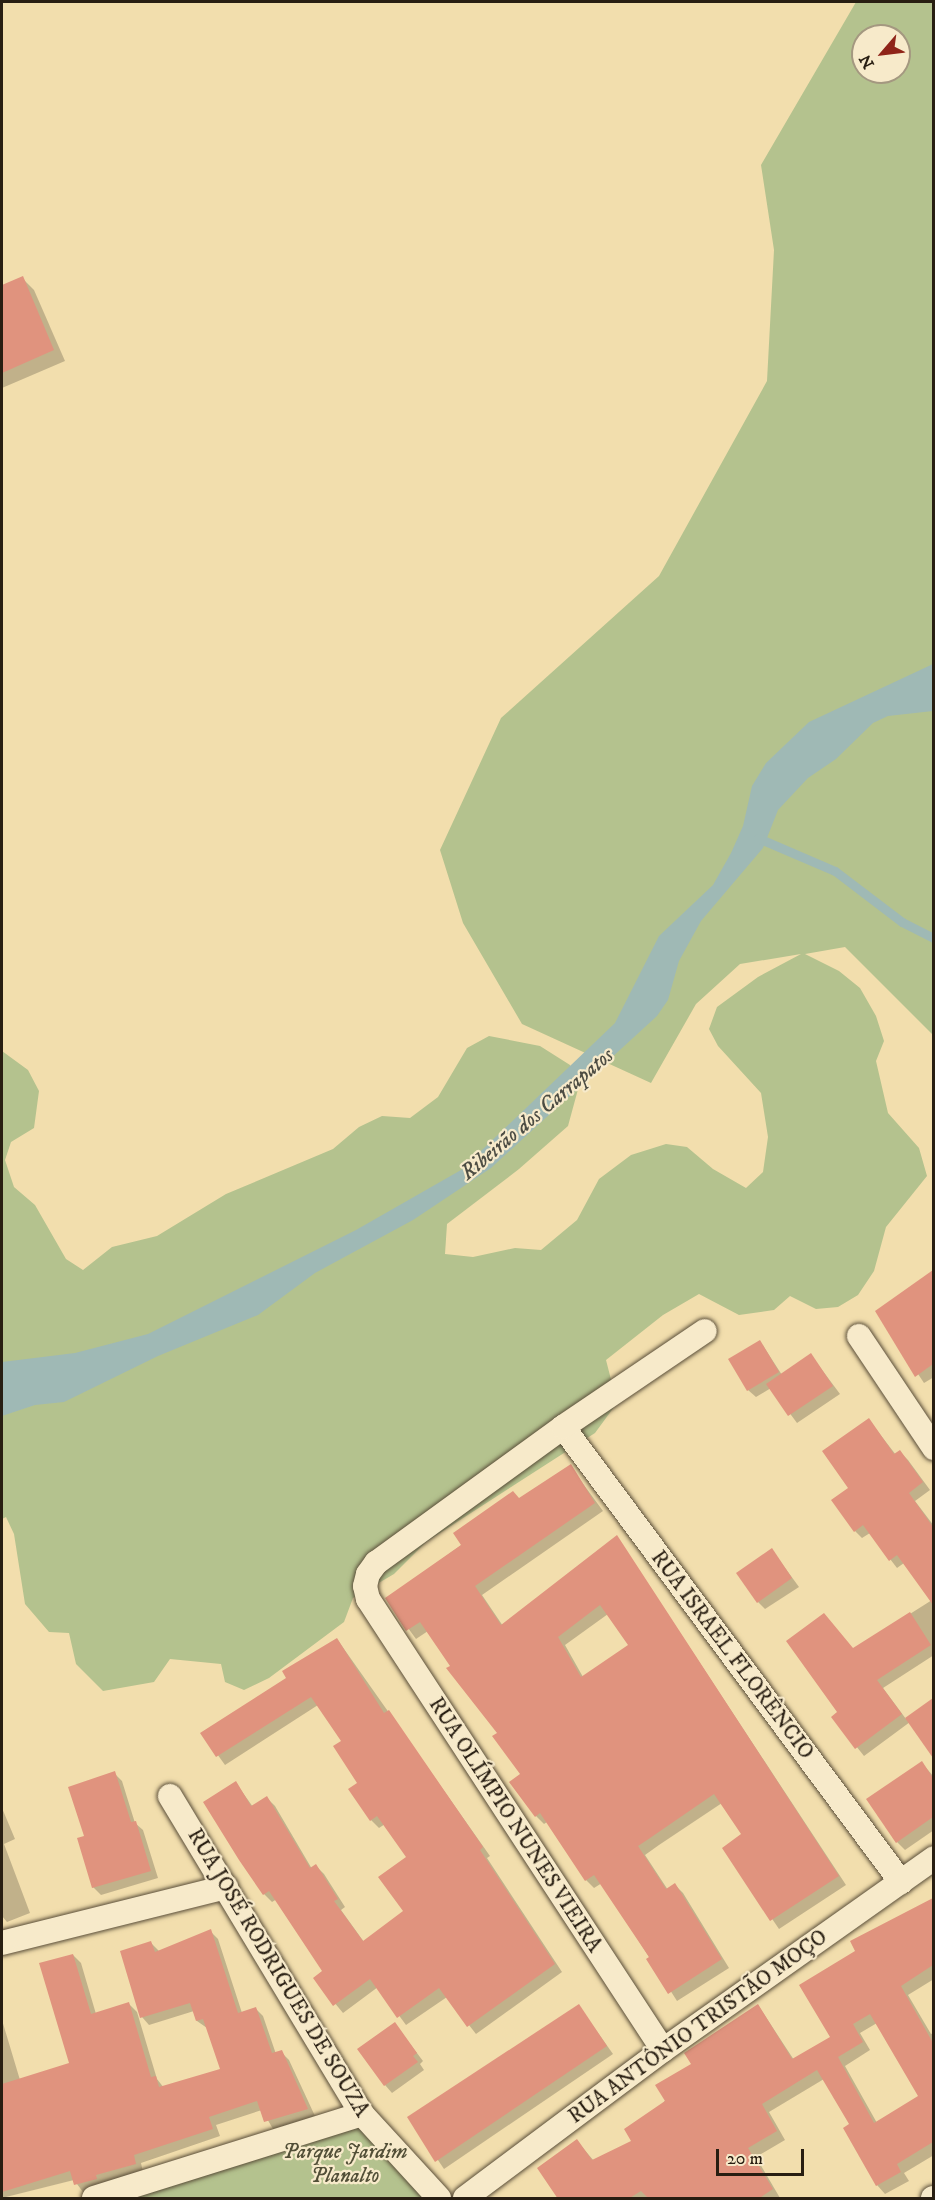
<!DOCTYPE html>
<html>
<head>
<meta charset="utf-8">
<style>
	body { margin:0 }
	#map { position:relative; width:935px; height:2200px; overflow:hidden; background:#f2dead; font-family:"IM FELL DW Pica",serif }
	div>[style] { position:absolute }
	.green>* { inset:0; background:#b4c28e }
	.water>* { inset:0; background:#9fb9b5 }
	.shadow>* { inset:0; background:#0003 }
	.stream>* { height:9px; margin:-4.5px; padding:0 4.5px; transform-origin:4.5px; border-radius:4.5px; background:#9fb9b5 }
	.building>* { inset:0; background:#e0937e }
	.roads { filter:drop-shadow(0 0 2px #5a4e39) drop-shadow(0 0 2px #5a4e39) }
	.street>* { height:24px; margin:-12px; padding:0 12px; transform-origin:12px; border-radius:12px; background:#f7eaca }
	span { translate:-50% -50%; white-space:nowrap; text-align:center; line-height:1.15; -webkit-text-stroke:4.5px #f7eaca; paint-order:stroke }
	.street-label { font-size:21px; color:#281e12 }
	.park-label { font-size:21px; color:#524f37; font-style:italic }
	.water-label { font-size:22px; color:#4c4c43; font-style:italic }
	.frame { position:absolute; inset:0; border:3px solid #281e12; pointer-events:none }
	.north { position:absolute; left:851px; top:24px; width:60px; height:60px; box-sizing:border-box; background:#f7eaca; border:2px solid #a49880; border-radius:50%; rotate:242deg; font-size:16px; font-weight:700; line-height:24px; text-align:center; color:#281e12 }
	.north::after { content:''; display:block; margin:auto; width:21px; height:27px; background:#8f2418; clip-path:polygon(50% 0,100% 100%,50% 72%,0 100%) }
	.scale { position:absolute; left:716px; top:2149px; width:88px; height:27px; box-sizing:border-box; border:3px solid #281e12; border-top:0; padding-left:8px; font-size:18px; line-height:21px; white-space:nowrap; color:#281e12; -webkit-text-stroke:4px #f7eaca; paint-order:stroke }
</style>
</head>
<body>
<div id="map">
	<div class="green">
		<div style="clip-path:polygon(evenodd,856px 2px,933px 2px,933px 1035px,845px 947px,805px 954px,839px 971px,860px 988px,876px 1016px,884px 1041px,876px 1061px,888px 1113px,919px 1148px,927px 1176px,886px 1227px,874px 1271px,858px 1295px,838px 1307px,816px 1309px,790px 1296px,774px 1310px,739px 1315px,699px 1294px,663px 1315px,606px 1360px,617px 1403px,595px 1433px,426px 1542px,394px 1574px,353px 1598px,344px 1622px,269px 1678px,244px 1690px,225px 1682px,221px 1664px,170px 1659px,154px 1682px,103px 1691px,76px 1664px,69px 1633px,49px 1632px,25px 1604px,14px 1534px,6px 1517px,2px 1519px,2px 1051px,28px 1070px,39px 1091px,34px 1128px,11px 1142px,5px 1160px,14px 1187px,35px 1205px,66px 1259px,83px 1270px,112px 1247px,157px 1236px,226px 1194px,333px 1149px,359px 1127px,382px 1116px,410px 1118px,438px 1097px,467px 1048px,489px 1036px,540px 1046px,570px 1065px,580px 1082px,568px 1126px,519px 1169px,447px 1224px,445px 1254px,473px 1257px,515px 1248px,541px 1250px,577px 1220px,599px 1179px,631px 1155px,666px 1144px,687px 1147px,713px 1169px,746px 1188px,763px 1172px,768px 1137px,761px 1093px,718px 1046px,709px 1029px,717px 1007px,758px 977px,801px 954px,740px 964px,696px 1004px,651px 1083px,522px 1024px,463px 923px,440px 850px,501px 718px,659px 576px,767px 381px,774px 250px,761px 165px,856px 2px,863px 36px,899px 36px,899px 72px,863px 72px,863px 36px)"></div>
		<div style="clip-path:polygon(358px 2124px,429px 2198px,120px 2198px)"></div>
	</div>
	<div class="water">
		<div style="clip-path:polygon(933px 664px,933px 711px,888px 716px,873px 723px,836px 759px,808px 778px,778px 810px,763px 848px,701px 921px,679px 961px,668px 1000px,657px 1016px,491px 1168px,413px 1220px,315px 1273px,258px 1315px,158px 1356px,64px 1402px,35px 1405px,2px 1416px,2px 1362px,75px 1353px,148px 1334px,356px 1230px,461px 1170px,615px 1023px,659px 936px,713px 885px,731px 853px,743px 826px,752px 786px,766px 763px,809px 722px)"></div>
	</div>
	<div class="shadow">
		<div style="clip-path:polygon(22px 278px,34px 290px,65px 361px,2px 388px,2px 287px)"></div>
		<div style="clip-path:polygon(930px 1274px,934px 1377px,924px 1383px,877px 1312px)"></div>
		<div style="clip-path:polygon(760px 1341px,782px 1375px,811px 1355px,840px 1394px,797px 1423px,771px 1388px,756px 1397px,748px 1390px)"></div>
		<div style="clip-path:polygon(869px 1420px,896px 1455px,900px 1452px,908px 1460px,930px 1490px,915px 1501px,934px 1526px,934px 1655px,883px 1688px,906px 1719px,934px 1702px,934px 1754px,910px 1722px,864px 1756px,833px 1717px,839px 1712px,853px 1650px,932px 1600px,904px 1563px,897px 1568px,870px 1533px,862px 1538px,855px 1531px,850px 1488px)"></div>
		<div style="clip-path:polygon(evenodd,570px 1466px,603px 1511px,482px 1595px,503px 1626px,617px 1537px,846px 1885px,779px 1929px,724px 1848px,743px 1834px,722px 1803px,659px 1845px,645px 1855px,668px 1890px,675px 1885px,683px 1893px,729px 1968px,677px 2001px,602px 1883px,594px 1888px,586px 1880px,547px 1822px,544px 1824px,536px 1816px,522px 1774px,499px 1733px,428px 1631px,416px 1639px,387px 1599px,570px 1466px,608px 1614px,630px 1646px,583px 1677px,565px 1645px,608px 1614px)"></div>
		<div style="clip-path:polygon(772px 1550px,799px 1587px,765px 1609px,758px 1602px)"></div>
		<div style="clip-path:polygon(337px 1639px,490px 1856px,487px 1858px,562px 1972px,476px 2034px,447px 1997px,406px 2025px,378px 1987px,343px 2013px,315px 1979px,324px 1972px,277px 1899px,272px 1902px,264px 1894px,236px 1783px,253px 1807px,267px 1798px,275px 1806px,312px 1869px,316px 1866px,324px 1874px,345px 1907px,341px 1910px,364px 1942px,405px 1911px,408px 1857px,385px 1824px,379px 1828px,371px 1820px,343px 1741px,318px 1705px,225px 1765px,202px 1733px,288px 1678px)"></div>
		<div style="clip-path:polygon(921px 1762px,934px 1777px,934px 1830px,905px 1850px,897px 1842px)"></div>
		<div style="clip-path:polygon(114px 1773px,122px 1781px,135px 1823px,143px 1830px,158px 1878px,101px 1895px,93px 1887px,86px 1837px)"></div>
		<div style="clip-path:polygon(2px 1808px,15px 1839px,4px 1844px,30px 1913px,7px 1922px,2px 1916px)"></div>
		<div style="clip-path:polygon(evenodd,934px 1900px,934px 1979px,908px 1995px,931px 2034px,934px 2033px,934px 2155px,904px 2173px,909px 2181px,885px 2194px,877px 2185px,852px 2125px,824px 2079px,769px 2112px,785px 2140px,756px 2157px,780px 2198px,560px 2198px,577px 2141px,594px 2161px,633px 2142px,693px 2064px,758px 2005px,794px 2060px,832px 2037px,857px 1951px,872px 1935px,934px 1900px,877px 2023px,920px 2096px,877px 2123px,845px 2066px,870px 2050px,860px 2033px,877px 2023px)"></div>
		<div style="clip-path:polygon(210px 1931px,218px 1939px,242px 2013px,255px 2008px,263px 2016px,276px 2054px,281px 2052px,289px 2060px,315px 2116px,273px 2129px,262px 2110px,216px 2125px,220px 2136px,141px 2163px,143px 2172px,83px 2192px,74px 2180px,2px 2198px,2px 2020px,20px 2080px,71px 2064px,73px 1955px,81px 1963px,96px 2014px,129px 2004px,137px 2012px,157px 2079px,164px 2088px,222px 2070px,207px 2028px,197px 2021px,194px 2011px,149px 2025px,142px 2017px,151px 1943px,159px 1951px)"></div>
		<div style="clip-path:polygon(579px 2006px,613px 2054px,444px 2169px,409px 2117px)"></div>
		<div style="clip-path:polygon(395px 2024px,423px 2061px,420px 2064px,424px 2070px,392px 2093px,385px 2085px)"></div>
	</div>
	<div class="stream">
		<div style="left:758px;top:838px;width:84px;rotate:23.2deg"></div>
		<div style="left:835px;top:871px;width:84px;rotate:37.3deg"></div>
		<div style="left:902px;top:922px;width:36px;rotate:27deg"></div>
	</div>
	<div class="building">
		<div style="clip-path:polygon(23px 276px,54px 350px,2px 373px,2px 285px)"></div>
		<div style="clip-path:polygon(933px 1270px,933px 1364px,915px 1377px,875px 1311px)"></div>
		<div style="clip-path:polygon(760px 1340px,779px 1372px,747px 1391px,728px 1359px)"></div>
		<div style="clip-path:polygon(811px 1353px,833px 1386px,788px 1416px,766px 1384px)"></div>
		<div style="clip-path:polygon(869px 1418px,894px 1454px,900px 1450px,923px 1482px,909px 1493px,933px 1527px,933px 1605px,897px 1555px,889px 1561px,863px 1525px,854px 1532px,831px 1500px,848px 1488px,822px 1451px)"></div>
		<div style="clip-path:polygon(evenodd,571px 1464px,595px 1503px,475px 1586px,501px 1625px,617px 1535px,839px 1876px,770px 1921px,722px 1848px,741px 1834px,714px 1794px,650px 1838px,638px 1846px,666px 1889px,675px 1883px,722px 1959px,668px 1994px,646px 1959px,649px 1957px,594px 1875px,585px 1881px,540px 1813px,535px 1817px,509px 1782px,520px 1774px,492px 1736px,497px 1733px,446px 1668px,450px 1666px,420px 1622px,406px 1631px,385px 1598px,461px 1545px,453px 1533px,513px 1491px,519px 1498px,571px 1464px,600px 1605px,628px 1645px,581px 1677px,558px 1637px,600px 1605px)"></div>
		<div style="clip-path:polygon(772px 1548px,792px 1578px,757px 1603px,736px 1573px)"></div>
		<div style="clip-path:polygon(910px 1612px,931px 1645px,877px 1680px,902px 1714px,855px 1749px,831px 1717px,837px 1712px,786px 1641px,824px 1613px,853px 1648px)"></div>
		<div style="clip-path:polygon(337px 1638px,384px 1713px,389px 1710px,483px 1847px,480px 1850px,555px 1964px,467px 2027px,439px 1988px,397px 2018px,370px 1979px,333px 2006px,313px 1978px,322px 1971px,269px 1891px,263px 1895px,239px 1860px,203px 1802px,236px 1781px,251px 1806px,267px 1796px,310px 1868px,316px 1864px,338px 1899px,334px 1901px,363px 1941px,403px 1911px,378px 1877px,406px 1857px,377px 1816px,370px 1821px,348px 1789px,357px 1783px,333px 1746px,341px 1741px,311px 1697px,216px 1757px,200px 1733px,286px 1678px,282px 1671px)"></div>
		<div style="clip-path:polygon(933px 1698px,933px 1758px,905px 1718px)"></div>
		<div style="clip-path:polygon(922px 1761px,933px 1778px,933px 1817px,896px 1843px,866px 1799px)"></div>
		<div style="clip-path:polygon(115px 1771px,131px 1822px,136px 1821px,151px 1871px,92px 1888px,77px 1838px,84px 1836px,68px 1787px)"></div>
		<div style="clip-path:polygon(evenodd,933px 1898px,933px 1965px,901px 1986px,933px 2043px,933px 2142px,897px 2164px,901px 2172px,876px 2186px,843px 2128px,849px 2124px,817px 2070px,762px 2104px,777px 2131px,748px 2148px,773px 2189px,758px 2199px,649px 2199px,641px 2191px,628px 2199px,558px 2199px,537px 2168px,577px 2139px,592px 2160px,631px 2141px,624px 2129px,665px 2101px,655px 2085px,691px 2064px,684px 2053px,758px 2004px,792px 2059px,830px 2037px,799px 1985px,855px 1951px,850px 1941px,933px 1898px,870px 2014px,918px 2096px,874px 2123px,838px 2057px,863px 2042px,853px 2024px,870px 2014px)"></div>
		<div style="clip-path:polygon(211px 1929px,238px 2013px,256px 2007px,272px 2053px,282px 2050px,308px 2109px,264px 2122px,257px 2101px,209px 2117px,213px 2129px,134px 2155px,136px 2164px,96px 2175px,97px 2179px,74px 2185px,70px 2171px,2px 2192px,2px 2084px,69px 2063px,39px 1963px,73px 1954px,91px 2014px,129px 2002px,151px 2077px,156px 2076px,159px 2087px,220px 2069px,203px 2019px,196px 2021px,190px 2003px,140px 2018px,120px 1951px,151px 1941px,155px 1952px)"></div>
		<div style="clip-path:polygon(579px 2004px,607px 2046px,435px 2162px,407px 2117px)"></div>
		<div style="clip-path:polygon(395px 2022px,417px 2053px,413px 2056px,418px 2062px,384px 2086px,357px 2049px)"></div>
	</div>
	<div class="roads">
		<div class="street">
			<div style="left:859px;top:1336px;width:135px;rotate:56.2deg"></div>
			<div style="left:563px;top:1427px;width:567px;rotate:53.39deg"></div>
			<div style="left:170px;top:1796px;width:371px;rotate:58.9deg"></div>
			<div style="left:362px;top:2114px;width:114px;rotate:47.5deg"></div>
			<div style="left:2px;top:1943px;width:231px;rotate:-14deg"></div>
			<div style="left:663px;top:2050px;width:539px;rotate:-123.19deg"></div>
			<div style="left:368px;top:1599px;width:13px;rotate:-103deg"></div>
			<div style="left:365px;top:1586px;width:12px;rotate:-76deg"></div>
			<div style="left:368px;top:1574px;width:14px;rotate:-54deg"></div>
			<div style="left:376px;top:1563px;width:231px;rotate:-36deg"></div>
			<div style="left:563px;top:1427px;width:171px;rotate:-34.1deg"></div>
			<div style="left:94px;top:2198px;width:281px;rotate:-17.4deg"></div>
			<div style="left:465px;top:2198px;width:247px;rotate:-36.8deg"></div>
			<div style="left:663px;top:2050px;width:332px;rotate:-35.3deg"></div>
			<div style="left:933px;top:2198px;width:1px"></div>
		</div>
	</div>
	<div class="street-label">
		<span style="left:732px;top:1655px;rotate:53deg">RUA ISRAEL FLORÊNCIO</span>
		<span style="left:515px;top:1825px;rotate:57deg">RUA OLÍMPIO NUNES VIEIRA</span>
		<span style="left:278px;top:1973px;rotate:59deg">RUA JOSÉ RODRIGUES DE SOUZA</span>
		<span style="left:698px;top:2027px;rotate:-36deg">RUA ANTÔNIO TRISTÃO MOÇO</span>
	</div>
	<div class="park-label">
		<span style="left:345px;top:2164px">Parque Jardim<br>Planalto</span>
	</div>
	<div class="water-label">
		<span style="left:537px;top:1114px;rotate:-40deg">Ribeirão dos Carrapatos</span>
	</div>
	<div class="frame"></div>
	<div class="north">N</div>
	<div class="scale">20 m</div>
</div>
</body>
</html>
